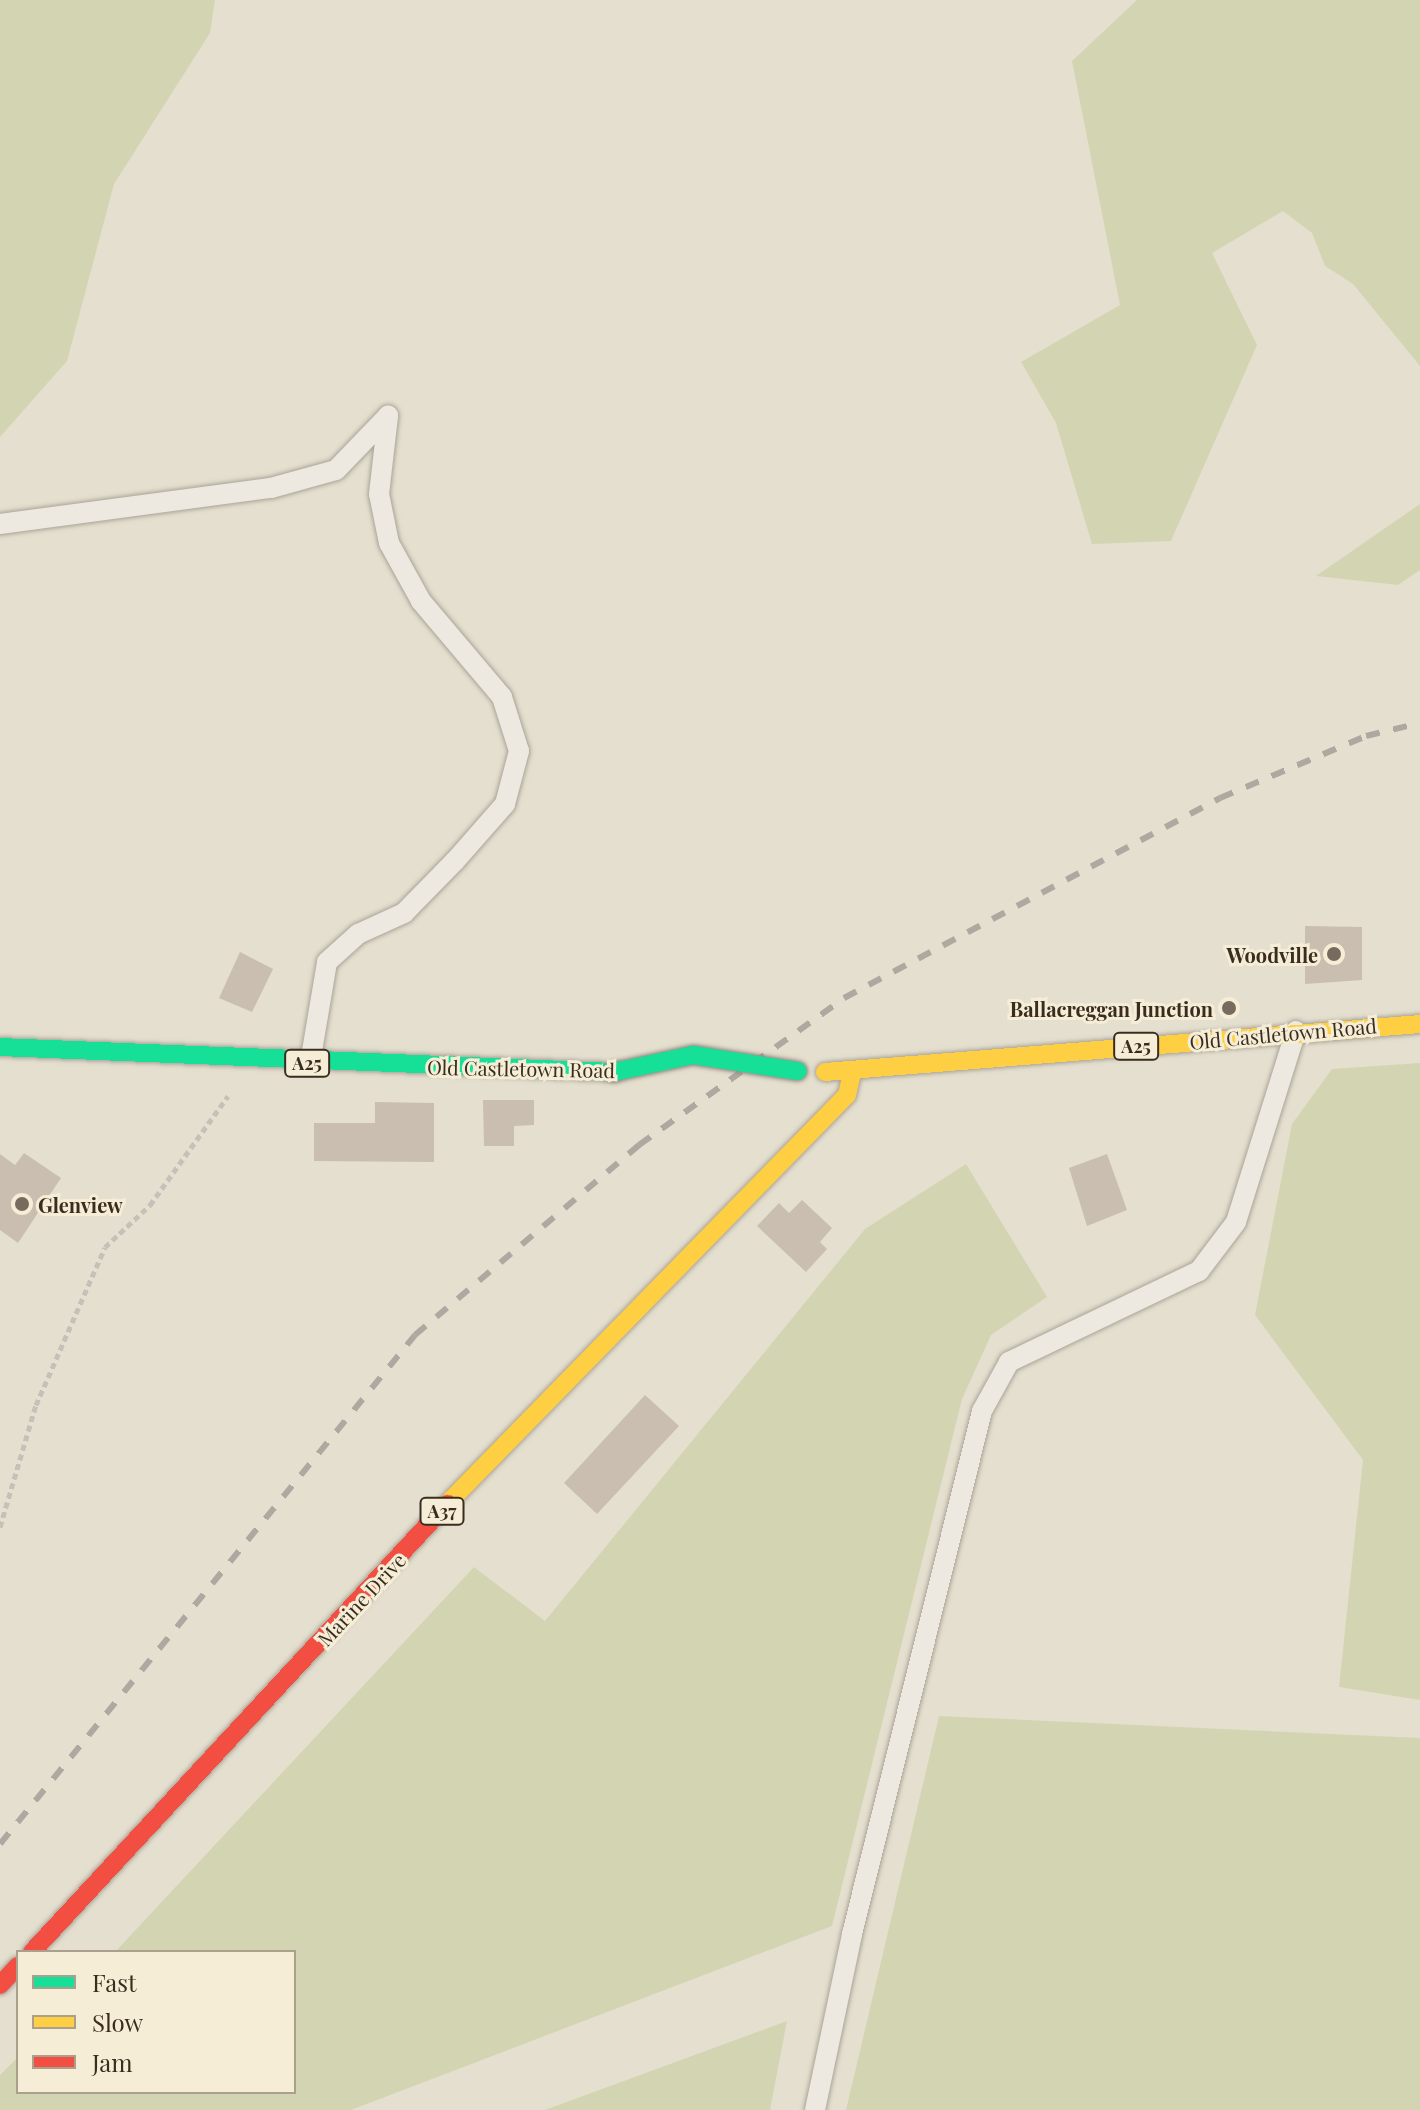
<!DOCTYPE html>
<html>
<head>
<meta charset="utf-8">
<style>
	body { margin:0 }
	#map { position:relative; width:1420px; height:2110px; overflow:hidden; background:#e5dfcf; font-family:"Playfair Display",serif }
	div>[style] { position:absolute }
	.green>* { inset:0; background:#d3d5b2 }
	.building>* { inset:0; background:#c9beb0 }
	.path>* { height:5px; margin-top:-2.5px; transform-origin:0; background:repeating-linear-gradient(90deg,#c6c1b8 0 6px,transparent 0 10px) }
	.roads { filter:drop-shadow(0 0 2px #aaa498) drop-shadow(0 0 2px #aaa498) }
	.lane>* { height:20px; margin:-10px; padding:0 10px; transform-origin:10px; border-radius:10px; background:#ede9e1 }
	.fast>* { height:18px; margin:-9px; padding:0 9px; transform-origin:9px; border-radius:9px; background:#16e098 }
	.slow>* { height:18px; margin:-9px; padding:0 9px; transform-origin:9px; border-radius:9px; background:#ffcf43 }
	.jam>* { height:18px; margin:-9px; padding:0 9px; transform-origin:9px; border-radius:9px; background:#f24e42 }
	.rail>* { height:6px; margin-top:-3px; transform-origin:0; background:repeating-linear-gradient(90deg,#ada9a1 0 14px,transparent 0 28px) }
	.bridges { filter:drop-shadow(0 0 2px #90897f) drop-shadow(0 0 2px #90897f) }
	.fast-bridge>* { height:18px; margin:-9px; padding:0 9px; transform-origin:9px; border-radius:9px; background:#16e098 }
	.dots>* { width:22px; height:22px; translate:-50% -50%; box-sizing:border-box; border:4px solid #f5edd6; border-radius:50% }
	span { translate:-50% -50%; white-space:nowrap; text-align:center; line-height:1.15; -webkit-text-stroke:6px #f5edd6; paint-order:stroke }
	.shield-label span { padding:2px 6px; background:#f5edd6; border:2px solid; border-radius:6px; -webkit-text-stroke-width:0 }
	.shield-label { font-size:18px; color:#3a2d20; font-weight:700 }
	.poi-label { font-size:20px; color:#3a2d20; font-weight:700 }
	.right { translate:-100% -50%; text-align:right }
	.left { translate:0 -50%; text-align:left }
	.street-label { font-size:20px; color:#3a2d20 }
	.legend { position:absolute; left:16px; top:1950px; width:280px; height:144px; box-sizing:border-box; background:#f5edd6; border:2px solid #aaa08d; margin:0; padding:10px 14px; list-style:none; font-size:24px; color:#3a2d20 }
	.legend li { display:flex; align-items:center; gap:16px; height:40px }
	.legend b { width:40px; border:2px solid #aaa08d }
</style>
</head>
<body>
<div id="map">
	<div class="green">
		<div style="clip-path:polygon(0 0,215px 0,210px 33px,114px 184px,67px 361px,0 437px)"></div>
		<div style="clip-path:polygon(1137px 0,1420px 0,1420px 366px,1353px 284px,1325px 266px,1312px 233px,1283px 211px,1212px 253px,1257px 345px,1171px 541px,1092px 544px,1056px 423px,1021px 362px,1120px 305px,1072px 61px)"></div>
		<div style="clip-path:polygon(1420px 504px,1420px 570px,1398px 585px,1316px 576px)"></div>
		<div style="clip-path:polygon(1420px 1063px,1420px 1700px,1339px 1687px,1363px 1460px,1255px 1315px,1292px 1124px,1332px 1069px)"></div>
		<div style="clip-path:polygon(966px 1164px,1047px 1297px,991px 1335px,962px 1399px,832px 1926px,351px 2110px,0 2110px,0 2075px,18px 2057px,18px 2092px,294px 2092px,294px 1952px,115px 1952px,474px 1567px,545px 1621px,865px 1229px)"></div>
		<div style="clip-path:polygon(939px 1716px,1420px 1738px,1420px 2110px,846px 2110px)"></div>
		<div style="clip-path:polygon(787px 2021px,770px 2110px,545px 2110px)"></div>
	</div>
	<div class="building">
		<div style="clip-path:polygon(1305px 926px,1362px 927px,1362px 980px,1305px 984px)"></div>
		<div style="clip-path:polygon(240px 952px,273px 969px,252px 1012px,219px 998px)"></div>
		<div style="clip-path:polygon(483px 1100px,534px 1100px,534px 1125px,514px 1126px,514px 1146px,484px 1146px)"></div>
		<div style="clip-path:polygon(375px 1102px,434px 1103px,434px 1162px,314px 1161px,314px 1123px,375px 1123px)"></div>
		<div style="clip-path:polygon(24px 1153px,61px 1178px,18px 1243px,0 1230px,0 1154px,15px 1165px)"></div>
		<div style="clip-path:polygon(1107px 1154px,1127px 1210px,1087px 1226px,1069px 1168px)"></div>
		<div style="clip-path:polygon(802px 1200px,832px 1228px,820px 1242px,827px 1249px,806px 1272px,757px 1226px,779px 1203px,789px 1213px)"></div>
		<div style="clip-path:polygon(645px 1395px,679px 1426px,597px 1514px,564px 1483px)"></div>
	</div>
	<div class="path">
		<div style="left:0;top:1527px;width:127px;rotate:-73.6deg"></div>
		<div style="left:36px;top:1405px;width:172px;rotate:-66.4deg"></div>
		<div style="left:105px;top:1247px;width:62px;rotate:-43deg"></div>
		<div style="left:150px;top:1205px;width:134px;rotate:-54.4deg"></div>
	</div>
	<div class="roads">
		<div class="lane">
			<div style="left:0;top:524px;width:273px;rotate:-7.6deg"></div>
			<div style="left:271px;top:488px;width:67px;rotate:-15.5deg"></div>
			<div style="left:336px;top:470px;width:75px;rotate:-46.1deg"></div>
			<div style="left:310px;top:1063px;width:102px;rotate:-80.4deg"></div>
			<div style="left:327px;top:962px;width:42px;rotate:-42.1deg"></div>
			<div style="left:358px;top:934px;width:51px;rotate:-24.5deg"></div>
			<div style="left:404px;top:913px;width:73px;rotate:-45.6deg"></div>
			<div style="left:455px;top:861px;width:76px;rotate:-48.7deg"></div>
			<div style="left:505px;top:804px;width:55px;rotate:-75.2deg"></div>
			<div style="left:519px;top:751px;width:57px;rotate:-107.5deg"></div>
			<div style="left:502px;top:697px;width:126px;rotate:-130.2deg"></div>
			<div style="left:421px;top:601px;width:66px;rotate:-118.9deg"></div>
			<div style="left:389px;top:543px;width:50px;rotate:-101.5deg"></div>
			<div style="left:379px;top:494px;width:79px;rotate:-83.4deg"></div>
			<div style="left:815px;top:2110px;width:180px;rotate:-78.1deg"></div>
			<div style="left:852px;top:1934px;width:539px;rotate:-76.04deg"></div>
			<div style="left:982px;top:1411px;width:56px;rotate:-61.1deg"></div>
			<div style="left:1009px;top:1362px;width:211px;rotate:-25.6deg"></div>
			<div style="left:1199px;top:1271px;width:61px;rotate:-52.9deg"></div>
			<div style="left:1236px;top:1222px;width:200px;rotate:-72.6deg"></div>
		</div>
		<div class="fast">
			<div style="left:0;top:1047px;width:615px;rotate:2.33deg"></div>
		</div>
		<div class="slow">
			<div style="left:825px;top:1072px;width:597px;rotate:-4.61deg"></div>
			<div style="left:447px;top:1504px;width:572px;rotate:-45.64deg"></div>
			<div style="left:847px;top:1095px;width:22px;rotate:-77deg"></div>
		</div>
		<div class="jam">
			<div style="left:32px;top:1952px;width:611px;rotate:-47.19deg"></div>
			<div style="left:0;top:1985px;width:26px;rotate:-47deg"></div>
		</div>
	</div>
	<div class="rail">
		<div style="left:0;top:1844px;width:657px;rotate:-50.81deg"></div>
		<div style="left:415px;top:1335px;width:294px;rotate:-40.3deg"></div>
		<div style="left:639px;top:1145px;width:252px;rotate:-35.6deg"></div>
		<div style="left:844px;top:998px;width:426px;rotate:-28deg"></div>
		<div style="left:1220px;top:798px;width:159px;rotate:-23deg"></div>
		<div style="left:1366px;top:736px;width:56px;rotate:-13.5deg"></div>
	</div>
	<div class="bridges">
		<div class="fast-bridge">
			<div style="left:614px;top:1072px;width:81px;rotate:-12.1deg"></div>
			<div style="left:693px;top:1055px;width:106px;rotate:8.7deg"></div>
		</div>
	</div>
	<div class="dots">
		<div style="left:1334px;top:954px;background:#766b5d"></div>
		<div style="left:1229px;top:1008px;background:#766b5d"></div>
		<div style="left:22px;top:1204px;background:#766b5d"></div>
	</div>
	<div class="shield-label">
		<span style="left:1136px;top:1046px">A25</span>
		<span style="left:307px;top:1063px">A25</span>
		<span style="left:442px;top:1511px">A37</span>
	</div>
	<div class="poi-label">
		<span class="right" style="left:1318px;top:954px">Woodville</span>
		<span class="right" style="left:1213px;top:1008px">Ballacreggan Junction</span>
		<span class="left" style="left:38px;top:1204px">Glenview</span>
	</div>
	<div class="street-label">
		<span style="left:1283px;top:1033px;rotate:-5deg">Old Castletown Road</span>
		<span style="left:521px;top:1068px;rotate:1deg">Old Castletown Road</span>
		<span style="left:361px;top:1599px;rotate:-47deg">Marine Drive</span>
	</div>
	<ul class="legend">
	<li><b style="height:10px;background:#16e098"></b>Fast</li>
	<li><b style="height:10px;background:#ffcf43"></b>Slow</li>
	<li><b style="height:10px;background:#f24e42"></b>Jam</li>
	</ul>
</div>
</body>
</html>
